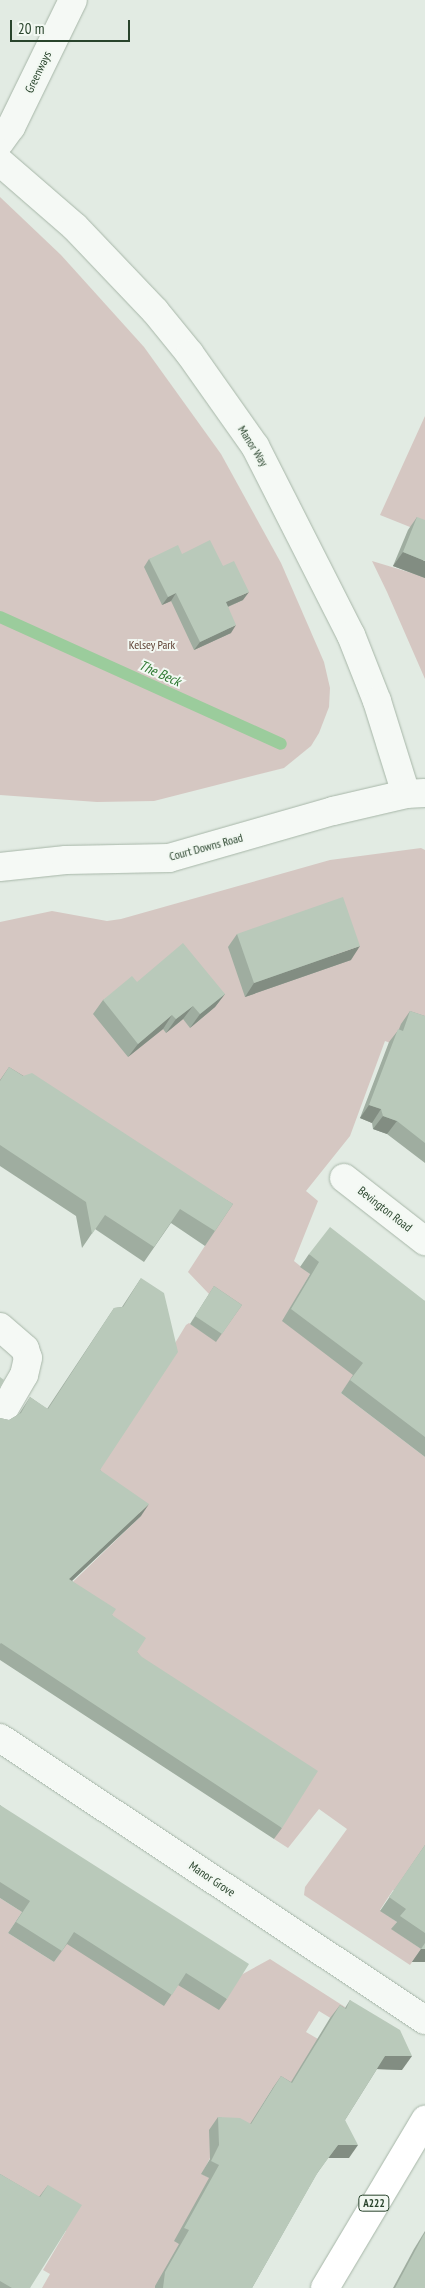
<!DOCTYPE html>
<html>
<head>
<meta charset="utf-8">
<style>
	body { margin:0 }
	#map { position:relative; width:425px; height:2288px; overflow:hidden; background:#e2ebe3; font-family:"PT Sans Narrow",sans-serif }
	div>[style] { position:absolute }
	.green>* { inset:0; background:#d5c7c2 }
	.stream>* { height:12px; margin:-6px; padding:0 6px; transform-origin:6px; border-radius:6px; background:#9bcc9c }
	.roads { filter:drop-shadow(0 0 1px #a7b6a8) drop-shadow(0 0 1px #a7b6a8) }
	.street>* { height:28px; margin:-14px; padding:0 14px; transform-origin:14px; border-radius:14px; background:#f5f9f5 }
	.primary>* { height:28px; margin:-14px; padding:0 14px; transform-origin:14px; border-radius:14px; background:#fff }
	.wall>* { inset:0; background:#9fada0 }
	.shaded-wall>* { inset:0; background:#828d82 }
	.building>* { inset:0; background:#b9c9ba }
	span { translate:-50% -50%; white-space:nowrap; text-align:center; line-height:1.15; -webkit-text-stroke:4px #f2f8f2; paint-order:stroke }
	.shield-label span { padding:1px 4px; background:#f2f8f2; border:1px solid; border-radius:4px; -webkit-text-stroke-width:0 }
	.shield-label { font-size:11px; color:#29442c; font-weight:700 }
	.street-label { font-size:12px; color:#29442c }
	.park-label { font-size:12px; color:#604235 }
	.water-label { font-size:14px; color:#317a34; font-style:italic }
	.scale { position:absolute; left:10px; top:20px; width:120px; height:22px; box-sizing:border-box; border:2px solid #29442c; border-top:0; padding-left:6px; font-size:15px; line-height:18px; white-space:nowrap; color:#29442c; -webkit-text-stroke:4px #f2f8f2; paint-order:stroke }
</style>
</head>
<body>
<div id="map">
	<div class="green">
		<div style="clip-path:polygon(0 197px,61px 255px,144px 347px,221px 454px,281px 563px,324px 662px,330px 688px,329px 707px,319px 733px,311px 746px,284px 768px,154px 801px,97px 802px,0 795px)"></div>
		<div style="clip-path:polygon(425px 416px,425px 533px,380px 515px)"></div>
		<div style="clip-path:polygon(372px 561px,425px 577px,425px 679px,387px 592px)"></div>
		<div style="clip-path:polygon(421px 848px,425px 850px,425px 1033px,393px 1044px,385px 1041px,350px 1136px,306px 1191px,318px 1201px,294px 1261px,310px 1274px,283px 1321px,354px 1375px,341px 1393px,425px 1457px,425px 1847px,405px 1897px,393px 1890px,380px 1910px,397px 1922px,392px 1929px,421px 1949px,410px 1965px,304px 1895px,305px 1887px,347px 1829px,319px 1809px,288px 1848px,274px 1839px,309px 1783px,21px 1632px,141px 1516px,91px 1482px,186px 1325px,189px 1323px,216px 1341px,209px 1294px,188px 1272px,223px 1218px,0 1082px,0 922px,52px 911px,107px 921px,121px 919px,330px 860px)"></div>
		<div style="clip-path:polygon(0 1898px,22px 1912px,8px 1933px,54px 1962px,79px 1925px,200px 1950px,241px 1975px,270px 1959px,345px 2007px,337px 2022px,319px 2011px,306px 2032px,318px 2039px,283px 2096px,272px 2089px,259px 2110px,276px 2121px,213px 2152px,202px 2174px,244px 2197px,215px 2263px,174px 2288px,42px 2288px,50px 2274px,43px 2270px,66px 2231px,0 2193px)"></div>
	</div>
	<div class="stream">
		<div style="left:0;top:617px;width:308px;rotate:24.3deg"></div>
	</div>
	<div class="roads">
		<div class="street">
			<div style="left:0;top:142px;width:19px;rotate:-54deg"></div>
			<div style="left:11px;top:127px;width:141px;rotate:-64deg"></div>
			<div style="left:0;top:162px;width:99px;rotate:40.9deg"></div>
			<div style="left:75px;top:227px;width:116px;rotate:46.4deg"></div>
			<div style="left:155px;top:311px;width:55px;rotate:50.9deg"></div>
			<div style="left:190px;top:354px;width:113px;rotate:54.8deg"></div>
			<div style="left:255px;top:446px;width:212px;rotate:63.1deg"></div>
			<div style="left:351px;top:635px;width:71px;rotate:68.5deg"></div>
			<div style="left:377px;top:701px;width:97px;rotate:72.7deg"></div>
			<div style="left:0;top:867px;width:66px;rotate:-6.1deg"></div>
			<div style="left:66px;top:860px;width:103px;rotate:-1.1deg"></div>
			<div style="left:169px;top:858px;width:171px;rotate:-16deg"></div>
			<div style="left:333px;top:811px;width:75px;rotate:-13.1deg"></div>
			<div style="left:406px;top:794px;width:18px;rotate:-3deg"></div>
			<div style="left:344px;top:1178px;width:103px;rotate:37.9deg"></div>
			<div style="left:0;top:1327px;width:33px;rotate:41deg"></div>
			<div style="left:25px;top:1349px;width:9px;rotate:72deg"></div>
			<div style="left:28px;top:1358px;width:17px;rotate:103deg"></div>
			<div style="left:24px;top:1375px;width:48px;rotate:120.3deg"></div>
			<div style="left:0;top:1738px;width:510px;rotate:33.57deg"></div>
		</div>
		<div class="primary">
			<div style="left:325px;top:2288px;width:196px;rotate:-59.2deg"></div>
		</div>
	</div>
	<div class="wall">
		<div style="clip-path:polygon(417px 517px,425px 578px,393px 566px,408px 530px)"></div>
		<div style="clip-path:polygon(182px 554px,223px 566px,243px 600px,228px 607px,231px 633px,194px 650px,171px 601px,162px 605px,144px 567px,149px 559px)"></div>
		<div style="clip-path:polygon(237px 934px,351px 960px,245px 997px,228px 947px)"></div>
		<div style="clip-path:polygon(137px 982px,225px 994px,215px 1007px,190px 1028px,183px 1019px,166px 1033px,163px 1029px,128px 1057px,93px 1014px,103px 1000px)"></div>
		<div style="clip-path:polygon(410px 1011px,425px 1016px,425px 1163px,387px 1134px,373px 1129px,372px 1123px,360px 1118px,389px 1042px,399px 1029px,401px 1024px)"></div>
		<div style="clip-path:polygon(9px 1067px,233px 1204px,205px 1246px,171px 1223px,144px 1262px,95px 1229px,82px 1248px,76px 1216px,0 1166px,0 1080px)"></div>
		<div style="clip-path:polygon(309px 1254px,425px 1301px,425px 1457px,341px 1393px,353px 1375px,282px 1321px,310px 1274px,300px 1267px)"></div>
		<div style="clip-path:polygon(141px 1278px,100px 1470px,141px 1516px,72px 1581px,112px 1615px,137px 1652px,282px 1828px,274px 1839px,0 1660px,0 1418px,9px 1420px,19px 1414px,30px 1397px,47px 1409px,114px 1308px,122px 1307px)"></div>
		<div style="clip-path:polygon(214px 1286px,242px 1305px,216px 1342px,190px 1324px)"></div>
		<div style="clip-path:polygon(0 1805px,227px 1999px,219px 2010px,178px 1985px,164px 2006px,67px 1944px,54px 1962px,8px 1933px,22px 1912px,0 1898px)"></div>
		<div style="clip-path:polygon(425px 1845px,425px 1962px,412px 1962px,421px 1949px,391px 1929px,397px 1922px,380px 1911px)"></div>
		<div style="clip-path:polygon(350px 2000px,402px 2070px,377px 2069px,345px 2120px,349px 2158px,328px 2158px,316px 2175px,252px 2288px,155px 2288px,155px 2286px,179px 2244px,174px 2241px,209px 2178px,201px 2174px,210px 2159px,209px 2130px,218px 2117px,250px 2124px,272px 2089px,281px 2076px,291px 2082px,330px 2018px,340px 2005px,345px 2008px)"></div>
		<div style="clip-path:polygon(0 2174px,39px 2197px,48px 2185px,30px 2288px,0 2288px)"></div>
		<div style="clip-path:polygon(425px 2231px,425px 2288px,393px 2288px,414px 2249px)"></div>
	</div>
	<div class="shaded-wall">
		<div style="clip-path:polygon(403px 552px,425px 561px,425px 578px,393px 566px)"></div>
		<div style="clip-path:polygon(249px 592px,243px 600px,220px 610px,226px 602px)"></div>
		<div style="clip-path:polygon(176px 593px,171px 601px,162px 605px,168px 597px)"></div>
		<div style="clip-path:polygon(236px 625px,231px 633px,194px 650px,200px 642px)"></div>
		<div style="clip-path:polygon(360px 946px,351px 960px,245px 997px,254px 983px)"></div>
		<div style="clip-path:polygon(225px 994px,215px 1007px,190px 1028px,200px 1014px)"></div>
		<div style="clip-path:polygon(193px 1006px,183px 1019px,166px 1033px,176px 1019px)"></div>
		<div style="clip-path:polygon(172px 1015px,163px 1029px,128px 1057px,138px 1044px)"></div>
		<div style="clip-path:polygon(369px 1105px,381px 1109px,372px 1123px,360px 1118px)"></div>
		<div style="clip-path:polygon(383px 1116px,397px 1121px,387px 1134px,373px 1129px)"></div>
		<div style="clip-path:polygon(149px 1504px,141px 1516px,61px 1591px,69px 1579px)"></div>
		<div style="clip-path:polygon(421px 1949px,425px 1949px,425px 1962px,412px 1962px)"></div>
		<div style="clip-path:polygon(385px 2056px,412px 2056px,402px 2070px,375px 2069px)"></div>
		<div style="clip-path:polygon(338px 2145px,358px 2145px,349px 2158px,328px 2158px)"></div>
	</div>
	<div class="building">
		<div style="clip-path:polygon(417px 517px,425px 520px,425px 561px,403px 552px)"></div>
		<div style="clip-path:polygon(210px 540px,223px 566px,234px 561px,249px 592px,226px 602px,236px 625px,200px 642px,176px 593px,168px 597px,149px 559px,178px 545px,182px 554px)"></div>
		<div style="clip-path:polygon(343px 897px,360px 946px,254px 983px,237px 934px)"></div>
		<div style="clip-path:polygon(183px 943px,225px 994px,200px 1014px,193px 1006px,176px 1019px,172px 1015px,138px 1044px,103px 1000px,132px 976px,137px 982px)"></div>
		<div style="clip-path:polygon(410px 1011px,425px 1016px,425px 1143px,397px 1121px,383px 1116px,381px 1109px,369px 1105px,398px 1029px,403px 1031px)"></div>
		<div style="clip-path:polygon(9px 1067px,23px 1076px,32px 1073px,233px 1204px,215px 1231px,180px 1209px,154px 1247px,105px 1215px,92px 1234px,86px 1202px,0 1145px,0 1081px)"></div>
		<div style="clip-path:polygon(330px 1227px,425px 1301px,425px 1437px,350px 1380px,363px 1363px,291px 1309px,319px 1262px,309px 1254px)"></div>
		<div style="clip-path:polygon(141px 1278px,164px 1293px,178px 1352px,100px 1470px,149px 1504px,69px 1579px,116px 1609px,112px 1615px,146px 1638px,137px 1652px,142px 1657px,318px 1771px,282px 1828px,1px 1643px,0 1644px,0 1418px,9px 1420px,21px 1413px,30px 1397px,48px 1409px,114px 1308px,123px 1307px)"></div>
		<div style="clip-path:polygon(214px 1286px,242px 1305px,222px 1334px,195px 1316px)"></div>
		<div style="clip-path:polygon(0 1377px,4px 1380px,0 1389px)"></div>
		<div style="clip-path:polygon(0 1805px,249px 1964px,227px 1999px,186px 1973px,172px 1995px,74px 1932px,62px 1951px,16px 1922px,30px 1901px,0 1882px)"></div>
		<div style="clip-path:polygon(425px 1845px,425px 1933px,400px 1916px,406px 1909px,389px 1897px)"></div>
		<div style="clip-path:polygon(425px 1943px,425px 1949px,421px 1949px)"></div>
		<div style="clip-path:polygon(350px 2000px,400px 2030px,412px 2056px,385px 2056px,345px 2120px,358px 2145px,338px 2145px,318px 2172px,252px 2288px,163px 2288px,165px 2272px,189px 2230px,184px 2228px,219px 2165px,211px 2161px,219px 2145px,218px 2117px,240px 2118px,251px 2124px,281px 2076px,292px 2083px,340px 2005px,346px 2009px)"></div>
		<div style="clip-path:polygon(0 2174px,40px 2197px,48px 2185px,82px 2205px,30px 2288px,12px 2288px,0 2281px)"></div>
		<div style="clip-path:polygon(425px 2233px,425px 2288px,395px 2288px,423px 2236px)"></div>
	</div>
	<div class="shield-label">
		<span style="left:374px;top:2203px">A222</span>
	</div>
	<div class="street-label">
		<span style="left:38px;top:72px;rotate:-64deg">Greenways</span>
		<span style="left:253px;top:446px;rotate:58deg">Manor Way</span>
		<span style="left:206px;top:847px;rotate:-15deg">Court Downs Road</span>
		<span style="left:385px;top:1209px;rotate:38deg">Bevington Road</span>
		<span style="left:212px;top:1879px;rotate:34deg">Manor Grove</span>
	</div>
	<div class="park-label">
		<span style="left:152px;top:645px">Kelsey Park</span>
	</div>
	<div class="water-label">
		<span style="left:160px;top:673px;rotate:24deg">The Beck</span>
	</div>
	<div class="scale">20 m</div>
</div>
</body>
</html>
